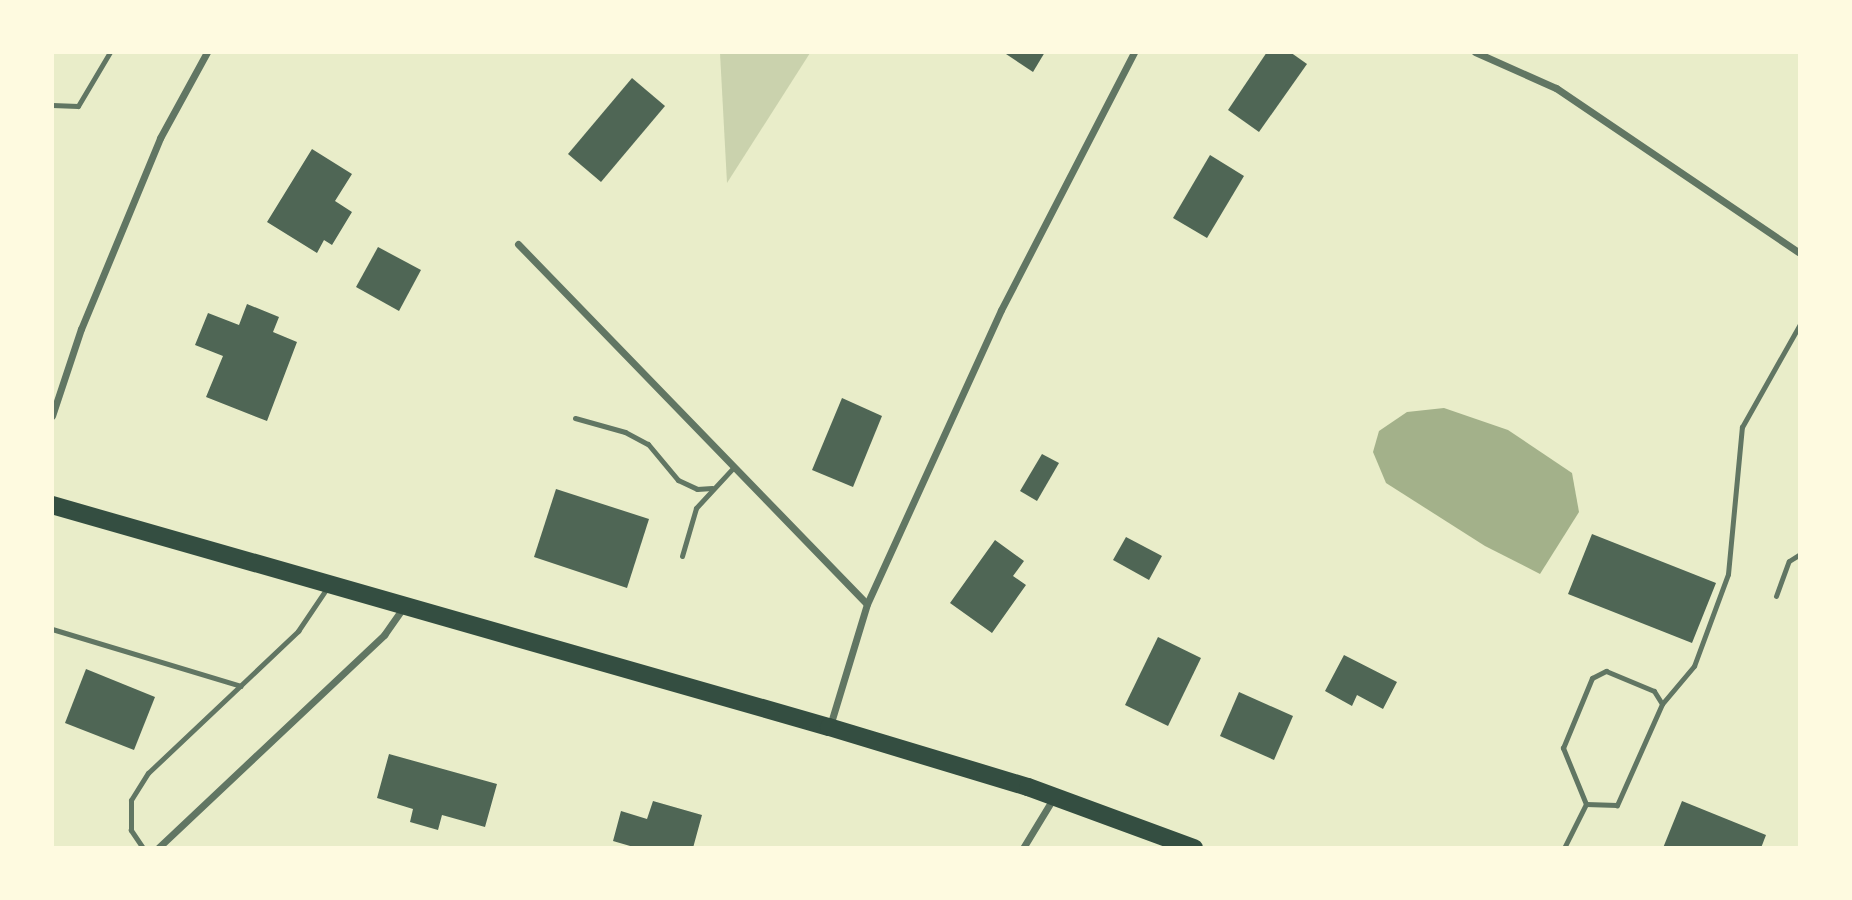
<!DOCTYPE html>
<html>
<head>
<meta charset="utf-8">
<style>
	body { margin:0 }
	#map { position:relative; width:1852px; height:900px; overflow:hidden; background:#e9edc9; font-family:Figtree,sans-serif }
	div>[style] { position:absolute }
	.green>* { inset:0; background:#cad2ad }
	.water>* { inset:0; background:#a3b18a }
	.building>* { inset:0; background:#4f6655 }
	.service>* { height:5px; margin:-2.5px; padding:0 2.5px; transform-origin:2.5px; border-radius:2.5px; background:#617663 }
	.minor>* { height:7px; margin:-3.5px; padding:0 3.5px; transform-origin:3.5px; border-radius:3.5px; background:#617663 }
	.primary>* { height:18px; margin:-9px; padding:0 9px; transform-origin:9px; border-radius:9px; background:#344e41 }
	span { translate:-50% -50%; white-space:nowrap; text-align:center; line-height:1.15; -webkit-text-stroke:6px #fefae0; paint-order:stroke }
	.frame { position:absolute; inset:0; border:54px solid #fefae0; pointer-events:none }
</style>
</head>
<body>
<div id="map">
	<div class="green">
		<div style="clip-path:polygon(720px 53px,810px 53px,727px 183px)"></div>
	</div>
	<div class="water">
		<div style="clip-path:polygon(1444px 408px,1508px 430px,1572px 473px,1579px 512px,1540px 574px,1485px 546px,1386px 483px,1373px 452px,1379px 431px,1407px 412px)"></div>
	</div>
	<div class="building">
		<div style="clip-path:polygon(1003px 52px,1045px 52px,1033px 72px)"></div>
		<div style="clip-path:polygon(1267px 52px,1290px 52px,1307px 64px,1259px 132px,1228px 110px)"></div>
		<div style="clip-path:polygon(632px 78px,665px 106px,601px 182px,568px 154px)"></div>
		<div style="clip-path:polygon(312px 149px,352px 174px,335px 201px,352px 212px,332px 245px,324px 240px,317px 253px,267px 222px)"></div>
		<div style="clip-path:polygon(1210px 155px,1244px 176px,1207px 238px,1173px 218px)"></div>
		<div style="clip-path:polygon(378px 247px,421px 270px,399px 311px,356px 287px)"></div>
		<div style="clip-path:polygon(247px 304px,279px 317px,273px 332px,297px 342px,267px 421px,206px 397px,223px 356px,195px 345px,208px 313px,239px 325px)"></div>
		<div style="clip-path:polygon(842px 398px,882px 416px,853px 487px,812px 470px)"></div>
		<div style="clip-path:polygon(1042px 454px,1059px 463px,1037px 501px,1020px 491px)"></div>
		<div style="clip-path:polygon(556px 489px,649px 519px,627px 588px,534px 557px)"></div>
		<div style="clip-path:polygon(1592px 534px,1716px 583px,1692px 643px,1568px 594px)"></div>
		<div style="clip-path:polygon(1126px 537px,1162px 556px,1149px 580px,1113px 560px)"></div>
		<div style="clip-path:polygon(995px 540px,1024px 561px,1013px 576px,1026px 585px,992px 633px,950px 603px)"></div>
		<div style="clip-path:polygon(1158px 637px,1201px 658px,1168px 726px,1125px 705px)"></div>
		<div style="clip-path:polygon(1344px 655px,1397px 682px,1383px 709px,1357px 695px,1352px 706px,1325px 691px)"></div>
		<div style="clip-path:polygon(86px 669px,155px 697px,134px 750px,65px 723px)"></div>
		<div style="clip-path:polygon(1239px 692px,1293px 716px,1274px 760px,1220px 736px)"></div>
		<div style="clip-path:polygon(389px 754px,497px 784px,485px 827px,442px 815px,438px 830px,410px 822px,413px 809px,377px 798px)"></div>
		<div style="clip-path:polygon(653px 801px,702px 815px,693px 848px,637px 848px,613px 841px,621px 811px,647px 819px)"></div>
		<div style="clip-path:polygon(1682px 801px,1766px 835px,1761px 848px,1663px 848px)"></div>
	</div>
	<div class="service">
		<div style="left:52px;top:105px;width:26px;rotate:2deg"></div>
		<div style="left:78px;top:106px;width:63px;rotate:-59.3deg"></div>
		<div style="left:575px;top:418px;width:52px;rotate:15.6deg"></div>
		<div style="left:625px;top:432px;width:26px;rotate:28deg"></div>
		<div style="left:648px;top:444px;width:47px;rotate:50.2deg"></div>
		<div style="left:678px;top:480px;width:21px;rotate:25deg"></div>
		<div style="left:697px;top:489px;width:15px;rotate:-4deg"></div>
		<div style="left:682px;top:556px;width:50px;rotate:-73.7deg"></div>
		<div style="left:696px;top:508px;width:56px;rotate:-47.2deg"></div>
		<div style="left:1776px;top:596px;width:37px;rotate:-70deg"></div>
		<div style="left:1789px;top:561px;width:13px;rotate:-32deg"></div>
		<div style="left:52px;top:629px;width:197px;rotate:16.8deg"></div>
		<div style="left:1662px;top:704px;width:50px;rotate:-49.9deg"></div>
		<div style="left:1694px;top:666px;width:98px;rotate:-69.7deg"></div>
		<div style="left:1728px;top:574px;width:148px;rotate:-84.6deg"></div>
		<div style="left:1742px;top:427px;width:118px;rotate:-60.6deg"></div>
		<div style="left:143px;top:848px;width:22px;rotate:-124deg"></div>
		<div style="left:131px;top:830px;width:30px;rotate:-90deg"></div>
		<div style="left:131px;top:800px;width:32px;rotate:-58deg"></div>
		<div style="left:148px;top:773px;width:207px;rotate:-43.4deg"></div>
		<div style="left:298px;top:631px;width:52px;rotate:-56deg"></div>
		<div style="left:1564px;top:848px;width:49px;rotate:-63.4deg"></div>
		<div style="left:1586px;top:804px;width:61px;rotate:-112.3deg"></div>
		<div style="left:1563px;top:748px;width:76px;rotate:-67.5deg"></div>
		<div style="left:1592px;top:678px;width:16px;rotate:-27deg"></div>
		<div style="left:1606px;top:671px;width:52px;rotate:22.6deg"></div>
		<div style="left:1654px;top:691px;width:15px;rotate:58deg"></div>
		<div style="left:1662px;top:704px;width:111px;rotate:114deg"></div>
		<div style="left:1617px;top:805px;width:31px;rotate:-178deg"></div>
	</div>
	<div class="minor">
		<div style="left:1475px;top:52px;width:89px;rotate:24deg"></div>
		<div style="left:1556px;top:88px;width:295px;rotate:34.1deg"></div>
		<div style="left:518px;top:244px;width:501px;rotate:45.89deg"></div>
		<div style="left:867px;top:604px;width:127px;rotate:106.9deg"></div>
		<div style="left:52px;top:416px;width:92px;rotate:-71.6deg"></div>
		<div style="left:81px;top:329px;width:207px;rotate:-67.5deg"></div>
		<div style="left:160px;top:138px;width:98px;rotate:-61.3deg"></div>
		<div style="left:867px;top:604px;width:323px;rotate:-65.5deg"></div>
		<div style="left:1001px;top:310px;width:290px;rotate:-62.7deg"></div>
		<div style="left:158px;top:848px;width:311px;rotate:-43.3deg"></div>
		<div style="left:384px;top:635px;width:33px;rotate:-55deg"></div>
		<div style="left:1023px;top:848px;width:60px;rotate:-58.7deg"></div>
	</div>
	<div class="primary">
		<div style="left:52px;top:505px;width:808px;rotate:15.95deg"></div>
		<div style="left:829px;top:727px;width:208px;rotate:16.8deg"></div>
		<div style="left:1028px;top:787px;width:177px;rotate:20.2deg"></div>
	</div>
	<div class="frame"></div>
</div>
</body>
</html>
